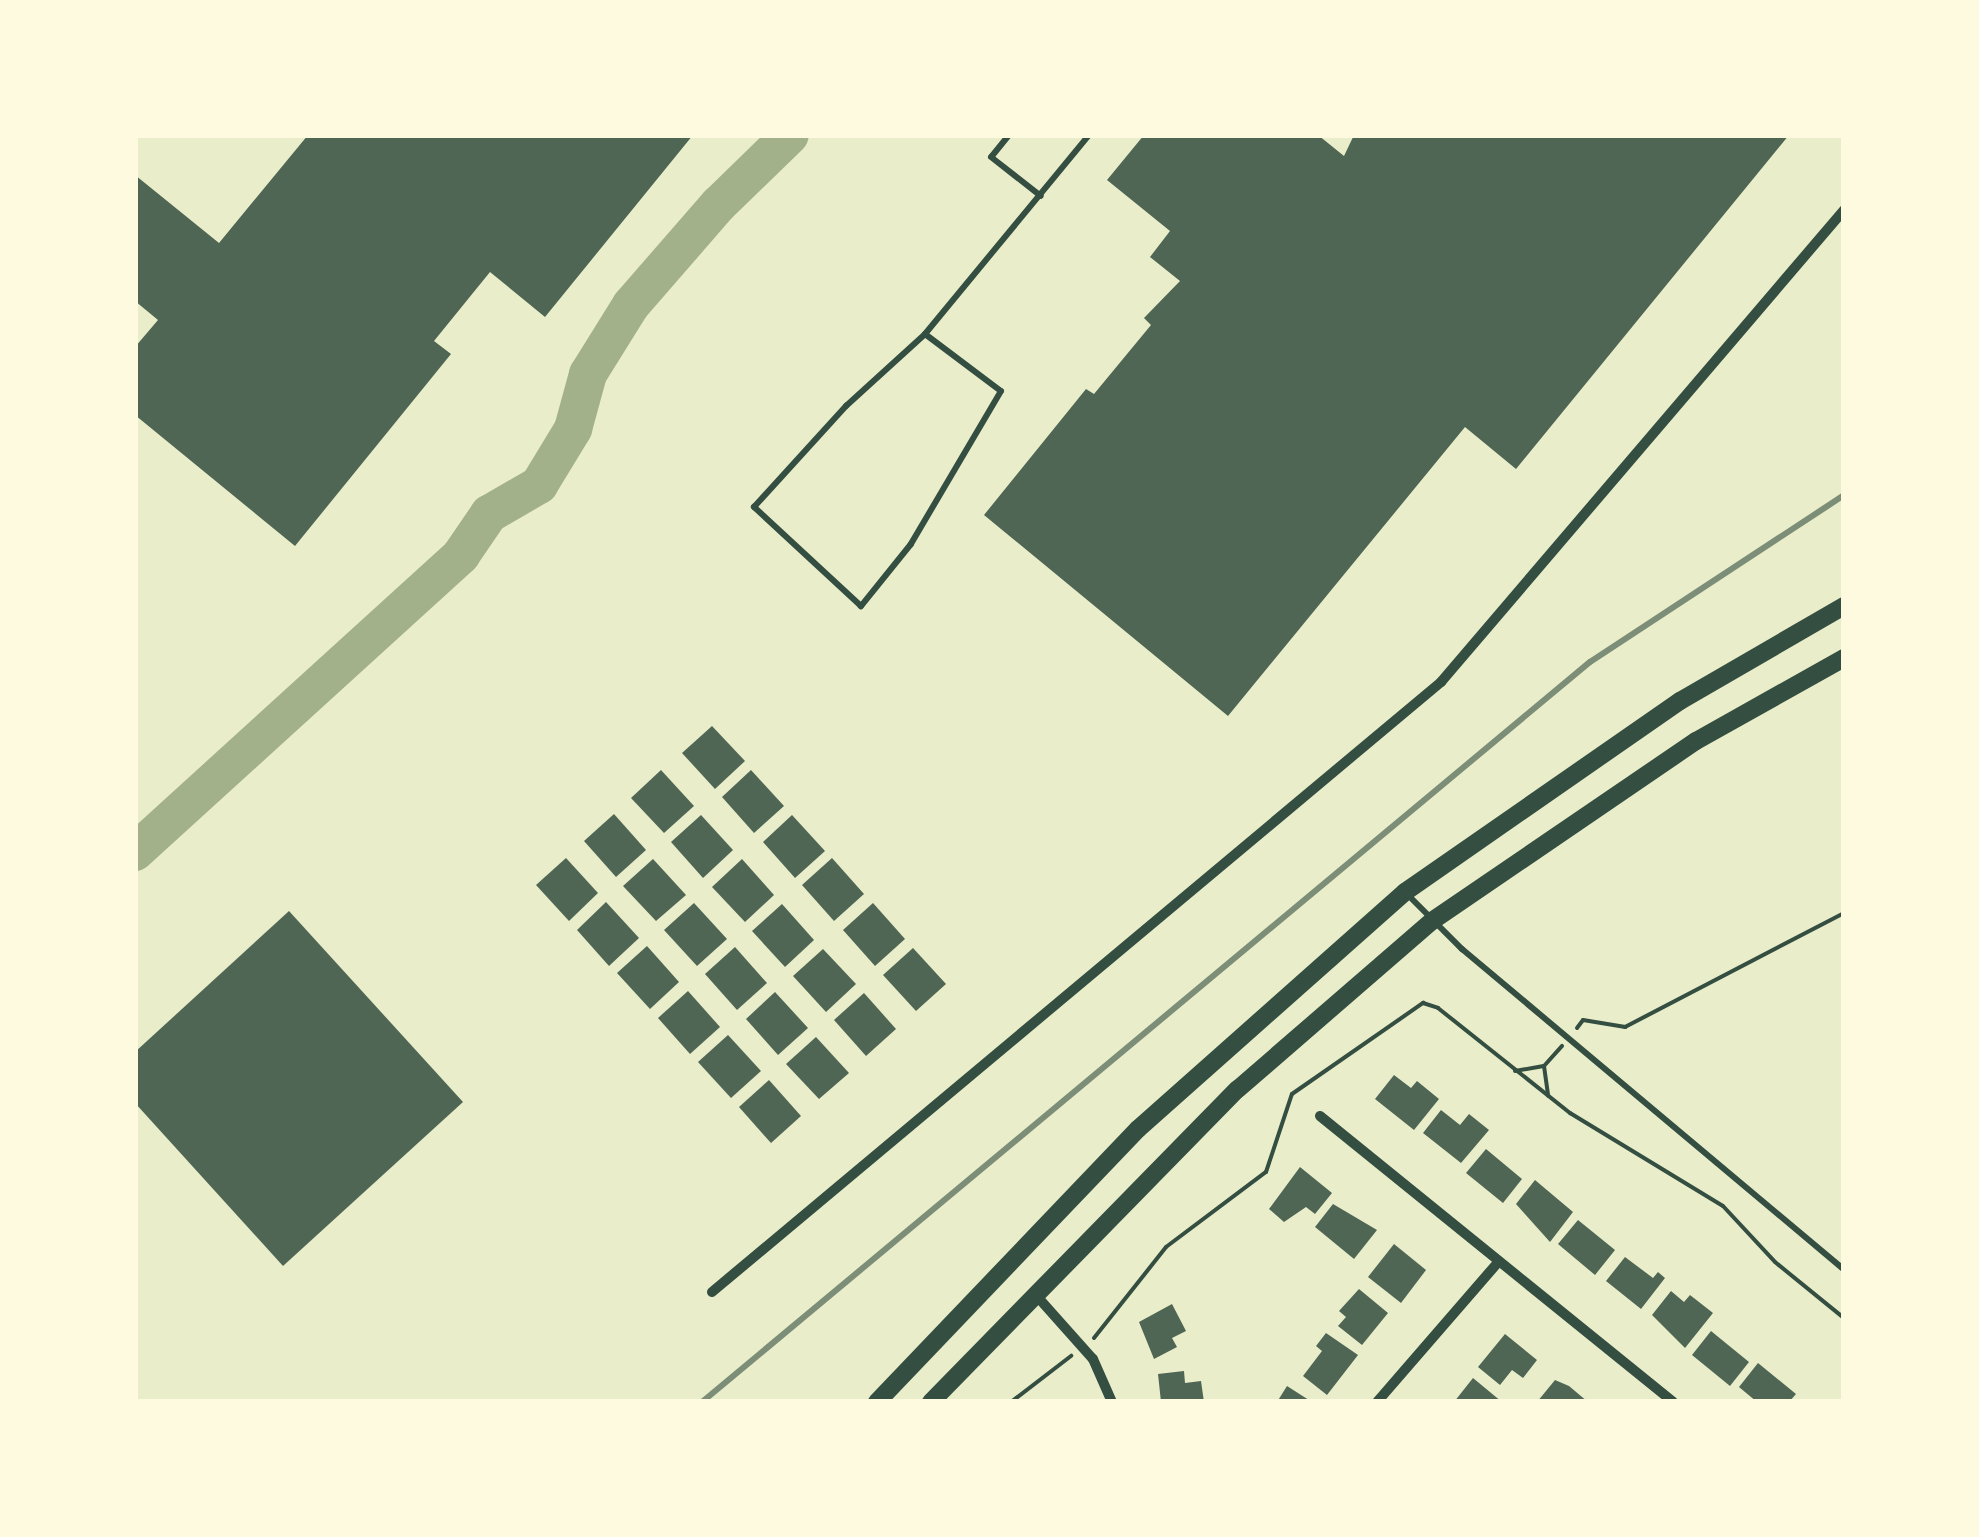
<!DOCTYPE html>
<html>
<head>
<meta charset="utf-8">
<style>
	body { margin:0 }
	#map { position:relative; width:1979px; height:1537px; overflow:hidden; background:#e9edc9; font-family:Cabin,sans-serif }
	div>[style] { position:absolute }
	.river>* { height:38px; margin:-19px; padding:0 19px; transform-origin:19px; border-radius:19px; background:#a3b18a }
	.building>* { inset:0; background:#4f6655 }
	.path>* { height:4px; margin:-2px; padding:0 2px; transform-origin:2px; border-radius:2px; background:#344e41 }
	.service>* { height:6px; margin:-3px; padding:0 3px; transform-origin:3px; border-radius:3px; background:#344e41 }
	.minor>* { height:10px; margin:-5px; padding:0 5px; transform-origin:5px; border-radius:5px; background:#344e41 }
	.primary>* { height:18px; margin:-9px; padding:0 9px; transform-origin:9px; border-radius:9px; background:#344e41 }
	.rail>* { height:6px; margin:-3px; padding:0 3px; transform-origin:3px; border-radius:3px; background:#7c8e77 }
	span { translate:-50% -50%; white-space:nowrap; text-align:center; line-height:1.15; -webkit-text-stroke:10px #fefae0; paint-order:stroke }
	.frame { position:absolute; inset:0; border:138px solid #fefae0; pointer-events:none }
</style>
</head>
<body>
<div id="map">
	<div class="river">
		<div style="left:135px;top:852px;width:441px;rotate:-42.3deg"></div>
		<div style="left:461px;top:555px;width:50px;rotate:-55.7deg"></div>
		<div style="left:489px;top:514px;width:58px;rotate:-30.1deg"></div>
		<div style="left:539px;top:485px;width:66px;rotate:-58.7deg"></div>
		<div style="left:573px;top:429px;width:57px;rotate:-74.7deg"></div>
		<div style="left:588px;top:374px;width:81px;rotate:-58.1deg"></div>
		<div style="left:631px;top:305px;width:133px;rotate:-49deg"></div>
		<div style="left:718px;top:205px;width:100px;rotate:-44.2deg"></div>
	</div>
	<div class="building">
		<div style="clip-path:polygon(308px 135px,693px 135px,545px 317px,490px 272px,434px 341px,451px 354px,295px 546px,135px 415px,135px 347px,158px 320px,135px 301px,135px 175px,219px 243px)"></div>
		<div style="clip-path:polygon(1144px 135px,1318px 135px,1344px 156px,1354px 135px,1789px 135px,1516px 469px,1465px 427px,1228px 716px,984px 515px,1086px 389px,1094px 394px,1151px 325px,1144px 318px,1180px 281px,1150px 257px,1170px 231px,1107px 180px)"></div>
		<div style="clip-path:polygon(712px 726px,745px 761px,715px 789px,682px 753px)"></div>
		<div style="clip-path:polygon(661px 770px,694px 806px,664px 833px,631px 798px)"></div>
		<div style="clip-path:polygon(751px 770px,784px 806px,754px 833px,722px 797px)"></div>
		<div style="clip-path:polygon(614px 814px,646px 850px,616px 877px,584px 841px)"></div>
		<div style="clip-path:polygon(701px 815px,733px 850px,703px 878px,671px 842px)"></div>
		<div style="clip-path:polygon(792px 815px,825px 851px,795px 878px,763px 842px)"></div>
		<div style="clip-path:polygon(566px 858px,598px 893px,569px 921px,536px 885px)"></div>
		<div style="clip-path:polygon(832px 858px,864px 894px,834px 921px,802px 885px)"></div>
		<div style="clip-path:polygon(653px 859px,686px 895px,656px 921px,623px 886px)"></div>
		<div style="clip-path:polygon(742px 859px,774px 895px,745px 922px,712px 887px)"></div>
		<div style="clip-path:polygon(606px 902px,639px 938px,609px 966px,577px 930px)"></div>
		<div style="clip-path:polygon(694px 903px,727px 939px,697px 966px,664px 930px)"></div>
		<div style="clip-path:polygon(873px 903px,905px 939px,875px 966px,843px 930px)"></div>
		<div style="clip-path:polygon(782px 904px,814px 940px,785px 967px,752px 931px)"></div>
		<div style="clip-path:polygon(289px 911px,463px 1102px,283px 1266px,135px 1103px,135px 1052px)"></div>
		<div style="clip-path:polygon(647px 946px,679px 982px,650px 1009px,617px 973px)"></div>
		<div style="clip-path:polygon(735px 947px,767px 983px,737px 1010px,705px 974px)"></div>
		<div style="clip-path:polygon(913px 948px,946px 984px,916px 1011px,883px 975px)"></div>
		<div style="clip-path:polygon(823px 949px,856px 984px,826px 1012px,793px 976px)"></div>
		<div style="clip-path:polygon(688px 991px,720px 1027px,690px 1054px,658px 1018px)"></div>
		<div style="clip-path:polygon(775px 992px,808px 1028px,778px 1055px,746px 1019px)"></div>
		<div style="clip-path:polygon(864px 993px,896px 1029px,866px 1056px,834px 1020px)"></div>
		<div style="clip-path:polygon(728px 1035px,761px 1071px,731px 1098px,698px 1062px)"></div>
		<div style="clip-path:polygon(816px 1037px,849px 1073px,819px 1099px,786px 1064px)"></div>
		<div style="clip-path:polygon(1394px 1075px,1411px 1088px,1417px 1081px,1439px 1099px,1414px 1130px,1375px 1099px)"></div>
		<div style="clip-path:polygon(769px 1080px,801px 1116px,771px 1143px,739px 1107px)"></div>
		<div style="clip-path:polygon(1441px 1110px,1460px 1125px,1469px 1114px,1489px 1130px,1461px 1163px,1423px 1133px)"></div>
		<div style="clip-path:polygon(1486px 1149px,1522px 1179px,1503px 1203px,1466px 1173px)"></div>
		<div style="clip-path:polygon(1300px 1167px,1332px 1193px,1315px 1214px,1306px 1207px,1284px 1222px,1269px 1209px)"></div>
		<div style="clip-path:polygon(1535px 1180px,1573px 1212px,1550px 1242px,1516px 1204px)"></div>
		<div style="clip-path:polygon(1333px 1204px,1377px 1230px,1354px 1259px,1315px 1227px)"></div>
		<div style="clip-path:polygon(1578px 1220px,1615px 1250px,1595px 1275px,1558px 1244px)"></div>
		<div style="clip-path:polygon(1394px 1244px,1426px 1270px,1401px 1303px,1368px 1277px)"></div>
		<div style="clip-path:polygon(1625px 1257px,1653px 1278px,1658px 1272px,1665px 1278px,1641px 1309px,1606px 1281px)"></div>
		<div style="clip-path:polygon(1359px 1289px,1388px 1313px,1362px 1345px,1338px 1326px,1346px 1317px,1339px 1311px)"></div>
		<div style="clip-path:polygon(1671px 1291px,1684px 1302px,1690px 1295px,1713px 1313px,1685px 1348px,1652px 1315px)"></div>
		<div style="clip-path:polygon(1172px 1304px,1186px 1331px,1172px 1338px,1177px 1347px,1154px 1359px,1139px 1322px)"></div>
		<div style="clip-path:polygon(1711px 1331px,1749px 1362px,1730px 1386px,1692px 1355px)"></div>
		<div style="clip-path:polygon(1326px 1333px,1358px 1355px,1327px 1395px,1303px 1376px,1322px 1351px,1316px 1346px)"></div>
		<div style="clip-path:polygon(1505px 1334px,1537px 1360px,1523px 1378px,1512px 1370px,1500px 1385px,1478px 1367px)"></div>
		<div style="clip-path:polygon(1758px 1363px,1796px 1394px,1789px 1402px,1757px 1402px,1739px 1387px)"></div>
		<div style="clip-path:polygon(1184px 1371px,1185px 1383px,1201px 1381px,1204px 1402px,1161px 1402px,1158px 1374px)"></div>
		<div style="clip-path:polygon(1473px 1378px,1502px 1402px,1454px 1402px)"></div>
		<div style="clip-path:polygon(1555px 1380px,1569px 1386px,1588px 1402px,1537px 1402px)"></div>
		<div style="clip-path:polygon(1287px 1386px,1312px 1402px,1277px 1402px)"></div>
	</div>
	<div class="path">
		<div style="left:1577px;top:1028px;width:10px;rotate:-53deg"></div>
		<div style="left:1583px;top:1020px;width:43px;rotate:9.5deg"></div>
		<div style="left:1625px;top:1027px;width:247px;rotate:-27.5deg"></div>
		<div style="left:1544px;top:1066px;width:30px;rotate:82deg"></div>
		<div style="left:1515px;top:1071px;width:29px;rotate:-10deg"></div>
		<div style="left:1544px;top:1066px;width:27px;rotate:-48deg"></div>
		<div style="left:1094px;top:1338px;width:116px;rotate:-51.6deg"></div>
		<div style="left:1166px;top:1247px;width:125px;rotate:-36.9deg"></div>
		<div style="left:1266px;top:1172px;width:82px;rotate:-71.6deg"></div>
		<div style="left:1292px;top:1094px;width:160px;rotate:-34.8deg"></div>
		<div style="left:1423px;top:1003px;width:16px;rotate:18deg"></div>
		<div style="left:1438px;top:1008px;width:169px;rotate:38.5deg"></div>
		<div style="left:1570px;top:1113px;width:179px;rotate:31.3deg"></div>
		<div style="left:1723px;top:1206px;width:76px;rotate:47.1deg"></div>
		<div style="left:1775px;top:1262px;width:89px;rotate:39.1deg"></div>
		<div style="left:1011px;top:1402px;width:76px;rotate:-37.5deg"></div>
	</div>
	<div class="service">
		<div style="left:1009px;top:135px;width:28px;rotate:129deg"></div>
		<div style="left:991px;top:157px;width:63px;rotate:38deg"></div>
		<div style="left:925px;top:334px;width:95px;rotate:36.9deg"></div>
		<div style="left:1001px;top:391px;width:178px;rotate:120.5deg"></div>
		<div style="left:911px;top:544px;width:80px;rotate:128.9deg"></div>
		<div style="left:861px;top:606px;width:146px;rotate:-137.2deg"></div>
		<div style="left:754px;top:507px;width:137px;rotate:-47.7deg"></div>
		<div style="left:846px;top:406px;width:107px;rotate:-42.3deg"></div>
		<div style="left:925px;top:334px;width:258px;rotate:-50.5deg"></div>
		<div style="left:1405px;top:892px;width:81px;rotate:45deg"></div>
		<div style="left:1462px;top:949px;width:498px;rotate:40deg"></div>
	</div>
	<div class="minor">
		<div style="left:1320px;top:1116px;width:454px;rotate:39deg"></div>
		<div style="left:712px;top:1292px;width:951px;rotate:-39.92deg"></div>
		<div style="left:1441px;top:682px;width:621px;rotate:-49.51deg"></div>
		<div style="left:1035px;top:1294px;width:87px;rotate:48.3deg"></div>
		<div style="left:1093px;top:1359px;width:47px;rotate:66.2deg"></div>
		<div style="left:1377px;top:1402px;width:186px;rotate:-49.1deg"></div>
	</div>
	<div class="primary">
		<div style="left:877px;top:1402px;width:378px;rotate:-46.3deg"></div>
		<div style="left:1138px;top:1129px;width:357px;rotate:-41.6deg"></div>
		<div style="left:1405px;top:892px;width:335px;rotate:-34.8deg"></div>
		<div style="left:1680px;top:701px;width:190px;rotate:-30.1deg"></div>
		<div style="left:931px;top:1402px;width:438px;rotate:-45.6deg"></div>
		<div style="left:1238px;top:1089px;width:257px;rotate:-40.9deg"></div>
		<div style="left:1432px;top:921px;width:320px;rotate:-34.3deg"></div>
		<div style="left:1696px;top:741px;width:170px;rotate:-29.3deg"></div>
	</div>
	<div class="rail">
		<div style="left:702px;top:1402px;width:1156px;rotate:-39.81deg"></div>
		<div style="left:1590px;top:662px;width:304px;rotate:-33.3deg"></div>
	</div>
	<div class="frame"></div>
</div>
</body>
</html>
